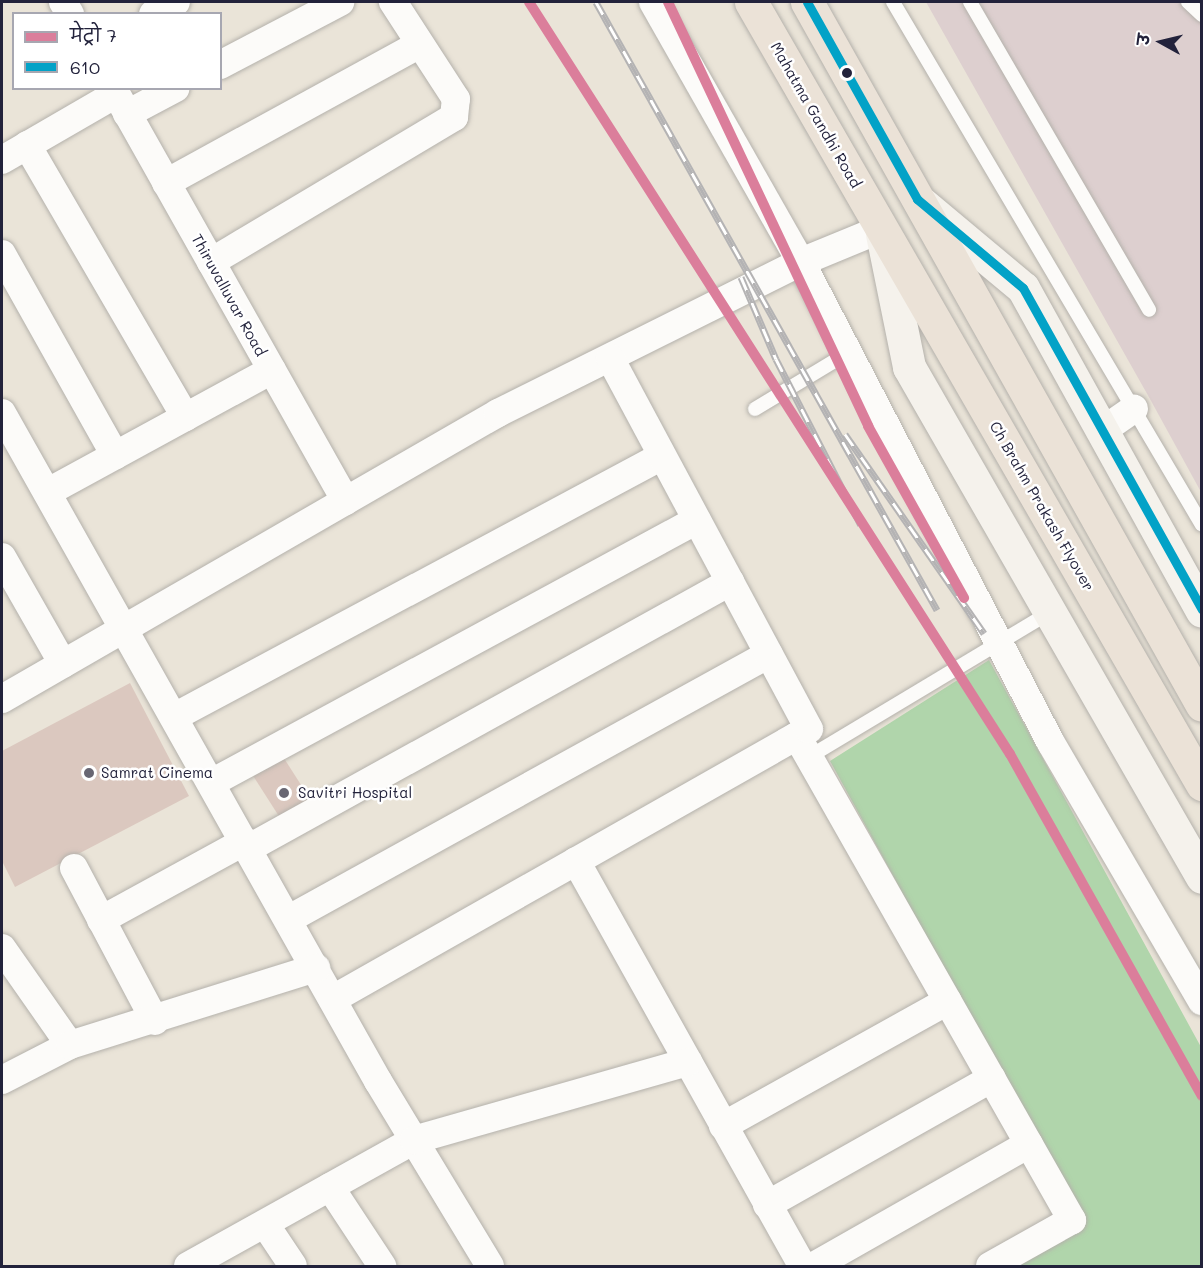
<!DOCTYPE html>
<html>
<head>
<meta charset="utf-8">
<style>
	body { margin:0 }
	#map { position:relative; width:1203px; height:1268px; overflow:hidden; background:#eae4d8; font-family:Mali,"Playpen Sans Deva",sans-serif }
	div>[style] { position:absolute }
	.industrial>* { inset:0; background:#ddcfcf }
	.green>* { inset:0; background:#b0d5ab }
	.building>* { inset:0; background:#dbc8bf }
	.roads { filter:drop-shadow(0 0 2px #b4b1ab) drop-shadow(0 0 2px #b4b1ab) }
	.lane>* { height:14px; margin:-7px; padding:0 7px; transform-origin:7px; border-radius:7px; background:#fcfbf9 }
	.street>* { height:28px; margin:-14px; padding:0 14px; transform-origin:14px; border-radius:14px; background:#fcfbf9 }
	.secondary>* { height:33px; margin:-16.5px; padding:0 16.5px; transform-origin:16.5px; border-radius:16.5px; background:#f5f2ec }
	.primary>* { height:33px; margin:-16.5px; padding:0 16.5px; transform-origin:16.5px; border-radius:16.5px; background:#ebe2d7 }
	.rail>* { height:7px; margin-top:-3.5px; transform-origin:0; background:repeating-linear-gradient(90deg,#fff 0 14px,#b4b3b4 0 28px); box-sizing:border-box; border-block:2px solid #b4b3b4 }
	.bus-1>* { height:9px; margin:-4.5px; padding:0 4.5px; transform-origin:4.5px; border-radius:4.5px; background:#02a2c7 }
	.metro-1>* { height:10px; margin:-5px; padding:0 5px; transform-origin:5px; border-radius:5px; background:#db7e9b }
	.dots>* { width:16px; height:16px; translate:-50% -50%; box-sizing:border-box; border:3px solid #fff; border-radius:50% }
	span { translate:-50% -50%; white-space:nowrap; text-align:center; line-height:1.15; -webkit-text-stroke:5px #fff; paint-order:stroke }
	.street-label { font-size:15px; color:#22223b }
	.poi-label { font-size:15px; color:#22223b }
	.left { translate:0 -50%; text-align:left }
	.frame { position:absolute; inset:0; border:3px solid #22223b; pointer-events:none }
	.legend { position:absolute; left:12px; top:12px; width:210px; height:78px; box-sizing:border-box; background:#fff; border:2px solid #a7a7b1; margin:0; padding:8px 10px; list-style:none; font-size:18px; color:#22223b }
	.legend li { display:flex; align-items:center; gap:12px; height:30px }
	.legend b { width:30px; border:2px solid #a7a7b1 }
	.north { position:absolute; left:1131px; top:12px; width:60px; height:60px; -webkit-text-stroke:4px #fff; paint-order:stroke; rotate:278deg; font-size:16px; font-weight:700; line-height:24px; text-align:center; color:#22223b }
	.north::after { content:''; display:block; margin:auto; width:21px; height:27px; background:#22223b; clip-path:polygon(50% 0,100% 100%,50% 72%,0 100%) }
</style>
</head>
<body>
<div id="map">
	<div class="industrial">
		<div style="clip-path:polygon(926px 2px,1201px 2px,1201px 492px,1150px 399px)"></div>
	</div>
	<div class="green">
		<div style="clip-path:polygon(989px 660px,1201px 1047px,1201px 1266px,1009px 1266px,1084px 1224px,830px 761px)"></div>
	</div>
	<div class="building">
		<div style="clip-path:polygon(130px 683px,189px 796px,15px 887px,2px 861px,2px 751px)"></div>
		<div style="clip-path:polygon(280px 752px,312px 802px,282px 821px,250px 771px)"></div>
	</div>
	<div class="roads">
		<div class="lane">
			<div style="left:893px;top:2px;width:607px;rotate:59.42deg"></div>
			<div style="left:970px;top:2px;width:356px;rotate:59.8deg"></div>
			<div style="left:1188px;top:2px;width:19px;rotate:43deg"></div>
			<div style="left:755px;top:409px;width:109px;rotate:-31.1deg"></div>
			<div style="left:809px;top:757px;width:281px;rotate:-31deg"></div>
		</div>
		<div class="street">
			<div style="left:63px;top:2px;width:14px;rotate:60deg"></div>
			<div style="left:653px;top:2px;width:299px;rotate:60.4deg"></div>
			<div style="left:801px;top:262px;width:542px;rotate:62.54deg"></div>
			<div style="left:1051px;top:743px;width:299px;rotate:59.7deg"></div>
			<div style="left:153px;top:14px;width:26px;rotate:-28deg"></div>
			<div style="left:220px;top:65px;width:136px;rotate:-27.7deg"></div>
			<div style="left:113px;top:88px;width:474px;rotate:60.6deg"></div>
			<div style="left:127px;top:114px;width:55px;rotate:-28deg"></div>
			<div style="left:27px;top:145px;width:315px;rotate:59.8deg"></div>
			<div style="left:2px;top:160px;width:132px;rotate:-30.1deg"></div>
			<div style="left:166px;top:183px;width:287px;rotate:-28.7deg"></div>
			<div style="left:2px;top:254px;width:231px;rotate:60.7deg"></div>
			<div style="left:211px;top:262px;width:283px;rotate:-30.8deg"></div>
			<div style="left:454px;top:117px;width:18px;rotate:-84deg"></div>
			<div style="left:456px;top:99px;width:116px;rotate:-123deg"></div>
			<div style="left:2px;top:413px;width:767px;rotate:60.63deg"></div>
			<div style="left:378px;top:1081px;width:216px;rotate:58.8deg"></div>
			<div style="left:1102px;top:431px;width:39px;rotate:-35deg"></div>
			<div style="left:48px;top:492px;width:255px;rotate:-28.6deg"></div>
			<div style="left:2px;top:557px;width:123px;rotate:60.3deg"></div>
			<div style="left:2px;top:699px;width:573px;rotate:-29.97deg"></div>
			<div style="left:498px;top:413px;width:339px;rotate:-26.5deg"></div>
			<div style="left:801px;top:262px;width:87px;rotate:-22.4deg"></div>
			<div style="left:176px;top:716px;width:551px;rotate:-28.15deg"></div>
			<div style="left:797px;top:736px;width:557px;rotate:60.4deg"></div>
			<div style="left:1072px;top:1220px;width:94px;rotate:150.7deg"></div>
			<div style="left:213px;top:782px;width:550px;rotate:-28.43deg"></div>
			<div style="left:249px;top:848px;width:550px;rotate:-28.94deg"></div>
			<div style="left:576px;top:861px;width:464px;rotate:60.8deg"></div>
			<div style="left:74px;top:868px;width:173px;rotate:62.1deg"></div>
			<div style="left:289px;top:919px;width:548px;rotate:-28.9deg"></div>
			<div style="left:101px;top:920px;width:164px;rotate:-28.7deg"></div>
			<div style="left:2px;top:948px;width:118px;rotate:55deg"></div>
			<div style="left:333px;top:999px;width:547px;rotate:-29.56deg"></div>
			<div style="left:809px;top:729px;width:421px;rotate:-118.2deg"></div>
			<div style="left:2px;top:1080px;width:76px;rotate:-27.2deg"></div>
			<div style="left:70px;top:1045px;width:258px;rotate:-17.4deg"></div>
			<div style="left:723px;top:1126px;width:257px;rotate:-29.1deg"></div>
			<div style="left:330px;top:1187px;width:95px;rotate:56.6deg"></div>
			<div style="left:767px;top:1205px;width:258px;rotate:-29.4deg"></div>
			<div style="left:265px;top:1224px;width:50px;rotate:56.3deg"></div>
			<div style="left:188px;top:1266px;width:259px;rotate:-29.1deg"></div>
			<div style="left:414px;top:1140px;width:285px;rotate:-15.9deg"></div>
			<div style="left:814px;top:1266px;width:247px;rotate:-29.6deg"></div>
		</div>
		<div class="secondary">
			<div style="left:920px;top:202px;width:134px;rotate:39.9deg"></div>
			<div style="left:1023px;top:288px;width:369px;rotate:61deg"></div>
			<div style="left:882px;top:234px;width:136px;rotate:78.5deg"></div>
			<div style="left:909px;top:367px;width:588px;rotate:60.12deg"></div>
		</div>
		<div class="primary">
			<div style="left:751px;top:2px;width:903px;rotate:60.03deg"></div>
			<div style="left:807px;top:2px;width:806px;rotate:60.67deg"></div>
		</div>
	</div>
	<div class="rail">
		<div style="left:596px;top:2px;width:697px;rotate:60.71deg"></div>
		<div style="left:741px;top:277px;width:89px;rotate:66.9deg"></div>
		<div style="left:776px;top:359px;width:186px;rotate:62.9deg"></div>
		<div style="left:845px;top:434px;width:243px;rotate:55.1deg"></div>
	</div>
	<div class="bus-1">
		<div style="left:807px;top:2px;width:226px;rotate:60.8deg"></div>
		<div style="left:917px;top:199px;width:138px;rotate:40deg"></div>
		<div style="left:1023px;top:288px;width:368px;rotate:60.9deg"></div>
	</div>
	<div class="metro-1">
		<div style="left:529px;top:2px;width:893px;rotate:57.4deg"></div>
		<div style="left:1010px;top:754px;width:392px;rotate:60.7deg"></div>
		<div style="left:668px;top:2px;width:469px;rotate:64.7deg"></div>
		<div style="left:868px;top:426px;width:197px;rotate:60.8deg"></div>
	</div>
	<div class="dots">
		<div style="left:847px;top:73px;background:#22223b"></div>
		<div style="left:89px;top:773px;background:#686672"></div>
		<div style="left:284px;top:793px;background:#686672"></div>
	</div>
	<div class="street-label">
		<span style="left:816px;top:115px;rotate:60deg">Mahatma Gandhi Road</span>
		<span style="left:229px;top:295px;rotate:61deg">Thiruvalluvar Road</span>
		<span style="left:1042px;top:506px;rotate:60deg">Ch Brahm Prakash Flyover</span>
	</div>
	<div class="poi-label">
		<span class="left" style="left:101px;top:773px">Samrat Cinema</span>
		<span class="left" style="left:298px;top:793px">Savitri Hospital</span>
	</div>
	<div class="frame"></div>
	<ul class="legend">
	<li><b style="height:8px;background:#db7e9b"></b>मेट्रो 7</li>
	<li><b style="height:8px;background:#02a2c7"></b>610</li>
	</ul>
	<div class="north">उ</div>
</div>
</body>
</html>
